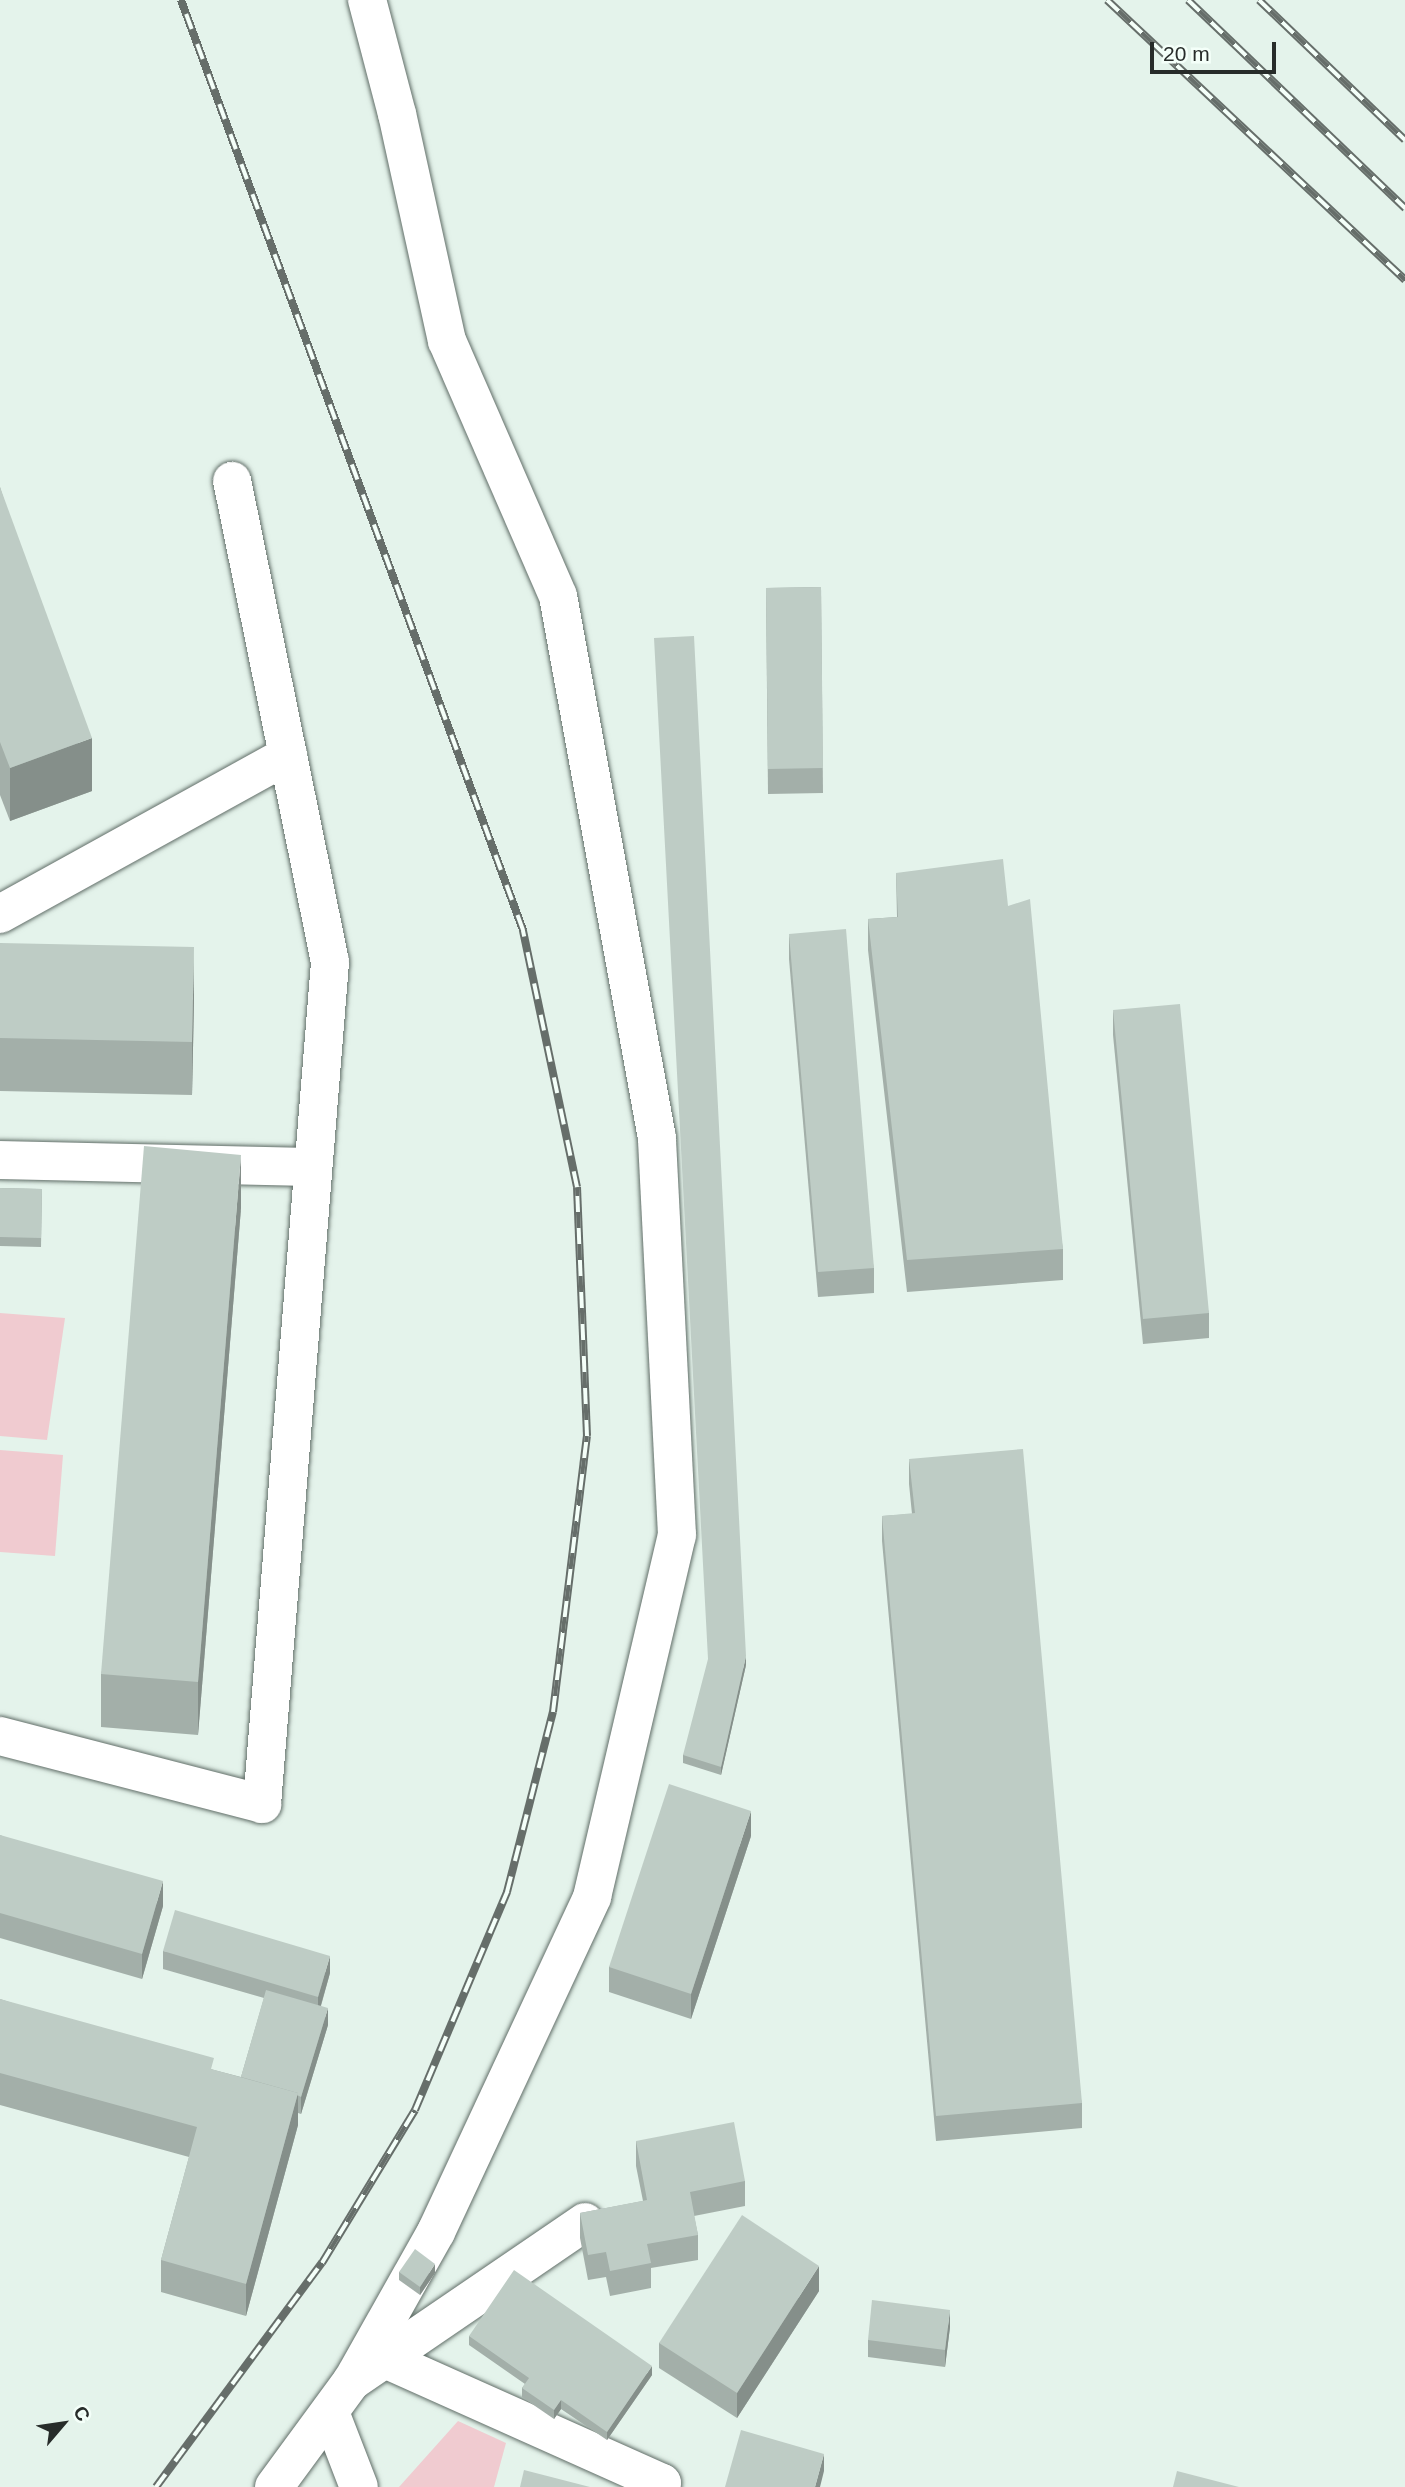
<!DOCTYPE html>
<html>
<head>
<meta charset="utf-8">
<style>
	body { margin:0 }
	#map { position:relative; width:1405px; height:2487px; overflow:hidden; background:#e4f3eb; font-family:Arial,sans-serif }
	div>[style] { position:absolute }
	.green>* { inset:0; background:#f0cbd0 }
	.roads { filter:drop-shadow(0 0 2px #616e68) drop-shadow(0 0 2px #616e68) }
	.minor>* { height:38px; margin:-19px; padding:0 19px; transform-origin:19px; border-radius:19px; background:#fff }
	.rail>* { height:8px; margin-top:-4px; transform-origin:0; background:repeating-linear-gradient(90deg,#f4fff9 0 16px,#666e6a 0 32px); box-sizing:border-box; border-block:2px solid #666e6a }
	.wall>* { inset:0; background:#a3afa9 }
	.shaded-wall>* { inset:0; background:#858f8a }
	.building>* { inset:0; background:#beccc5 }
	span { translate:-50% -50%; white-space:nowrap; text-align:center; line-height:1.15; -webkit-text-stroke:5px #f4fff9; paint-order:stroke }
	.north { position:absolute; left:28px; top:2389px; width:70px; height:70px; -webkit-text-stroke:5px #f4fff9; paint-order:stroke; rotate:61deg; font-size:19px; font-weight:700; line-height:28px; text-align:center; color:#272c2a }
	.north::after { content:''; display:block; margin:auto; width:24px; height:32px; background:#272c2a; clip-path:polygon(50% 0,100% 100%,50% 72%,0 100%) }
	.scale { position:absolute; left:1150px; top:42px; width:126px; height:32px; box-sizing:border-box; border:4px solid #272c2a; border-top:0; padding-left:9px; font-size:21px; line-height:24px; white-space:nowrap; color:#272c2a; -webkit-text-stroke:5px #f4fff9; paint-order:stroke }
</style>
</head>
<body>
<div id="map">
	<div class="green">
		<div style="clip-path:polygon(0 1313px,65px 1318px,47px 1440px,0 1436px)"></div>
		<div style="clip-path:polygon(0 1450px,63px 1455px,55px 1556px,0 1552px)"></div>
		<div style="clip-path:polygon(458px 2421px,506px 2443px,494px 2487px,399px 2487px)"></div>
	</div>
	<div class="roads">
		<div class="minor">
			<div style="left:0;top:914px;width:329px;rotate:-28.9deg"></div>
			<div style="left:0;top:1160px;width:313px;rotate:1.3deg"></div>
			<div style="left:0;top:1736px;width:271px;rotate:14.5deg"></div>
			<div style="left:262px;top:1804px;width:845px;rotate:-85.38deg"></div>
			<div style="left:330px;top:962px;width:491px;rotate:-101.5deg"></div>
			<div style="left:387px;top:2360px;width:301px;rotate:24.1deg"></div>
			<div style="left:662px;top:2483px;width:4px;rotate:104deg"></div>
			<div style="left:352px;top:2381px;width:171px;rotate:-60.6deg"></div>
			<div style="left:436px;top:2232px;width:370px;rotate:-65deg"></div>
			<div style="left:592px;top:1897px;width:372px;rotate:-76.8deg"></div>
			<div style="left:677px;top:1535px;width:398px;rotate:-92.9deg"></div>
			<div style="left:657px;top:1138px;width:551px;rotate:-100.35deg"></div>
			<div style="left:558px;top:596px;width:278px;rotate:-113.5deg"></div>
			<div style="left:447px;top:341px;width:232px;rotate:-102.4deg"></div>
			<div style="left:397px;top:114px;width:118px;rotate:-104.7deg"></div>
			<div style="left:330px;top:2412px;width:80px;rotate:68.9deg"></div>
			<div style="left:274px;top:2487px;width:132px;rotate:-53.7deg"></div>
			<div style="left:352px;top:2381px;width:282px;rotate:-34.3deg"></div>
		</div>
	</div>
	<div class="rail">
		<div style="left:1107px;top:0;width:409px;rotate:43.2deg"></div>
		<div style="left:1188px;top:0;width:301px;rotate:43.8deg"></div>
		<div style="left:1259px;top:0;width:202px;rotate:43.8deg"></div>
		<div style="left:156px;top:2487px;width:279px;rotate:-53.5deg"></div>
		<div style="left:322px;top:2263px;width:179px;rotate:-58.7deg"></div>
		<div style="left:415px;top:2110px;width:237px;rotate:-67.1deg"></div>
		<div style="left:507px;top:1892px;width:186px;rotate:-75.7deg"></div>
		<div style="left:553px;top:1712px;width:278px;rotate:-83deg"></div>
		<div style="left:587px;top:1436px;width:249px;rotate:-92.3deg"></div>
		<div style="left:577px;top:1187px;width:263px;rotate:-101.9deg"></div>
		<div style="left:523px;top:930px;width:991px;rotate:-110.19deg"></div>
	</div>
	<div class="wall">
		<div style="clip-path:polygon(0 487px,92px 791px,10px 821px,0 795px)"></div>
		<div style="clip-path:polygon(821px 587px,823px 793px,768px 794px,766px 588px)"></div>
		<div style="clip-path:polygon(896px 873px,1008px 906px,1063px 1249px,1063px 1280px,907px 1292px,868px 950px,868px 919px,897px 917px)"></div>
		<div style="clip-path:polygon(789px 934px,874px 1268px,874px 1293px,818px 1297px,789px 959px)"></div>
		<div style="clip-path:polygon(0 943px,194px 1000px,192px 1095px,0 1091px)"></div>
		<div style="clip-path:polygon(1113px 1010px,1209px 1313px,1209px 1338px,1143px 1344px,1113px 1035px)"></div>
		<div style="clip-path:polygon(0 1188px,42px 1189px,41px 1247px,0 1246px)"></div>
		<div style="clip-path:polygon(241px 1208px,198px 1735px,101px 1727px,101px 1674px)"></div>
		<div style="clip-path:polygon(909px 1459px,1082px 2103px,1082px 2128px,936px 2141px,882px 1541px,882px 1516px,912px 1514px,909px 1484px)"></div>
		<div style="clip-path:polygon(746px 1665px,721px 1775px,683px 1763px,683px 1755px)"></div>
		<div style="clip-path:polygon(0 1835px,163px 1906px,142px 1979px,0 1938px)"></div>
		<div style="clip-path:polygon(751px 1836px,691px 2019px,609px 1992px,609px 1967px)"></div>
		<div style="clip-path:polygon(163px 1951px,330px 1973px,321px 2006px,328px 2025px,301px 2114px,298px 2113px,298px 2125px,246px 2316px,161px 2292px,161px 2260px,189px 2157px,0 2105px,0 1999px,214px 2070px,241px 2077px,264px 1998px,163px 1969px)"></div>
		<div style="clip-path:polygon(636px 2141px,745px 2181px,745px 2206px,694px 2216px,698px 2235px,698px 2260px,651px 2268px,651px 2288px,610px 2296px,606px 2277px,588px 2280px,580px 2238px,580px 2213px,643px 2201px,636px 2166px)"></div>
		<div style="clip-path:polygon(399px 2272px,435px 2273px,420px 2295px,399px 2280px)"></div>
		<div style="clip-path:polygon(819px 2291px,737px 2418px,659px 2368px,659px 2343px)"></div>
		<div style="clip-path:polygon(950px 2327px,945px 2367px,868px 2357px,868px 2340px)"></div>
		<div style="clip-path:polygon(469px 2336px,652px 2375px,607px 2440px,561px 2409px,554px 2419px,522px 2397px,522px 2388px,525px 2384px,469px 2345px)"></div>
	</div>
	<div class="shaded-wall">
		<div style="clip-path:polygon(92px 738px,92px 791px,10px 821px,10px 768px)"></div>
		<div style="clip-path:polygon(194px 947px,194px 1000px,192px 1095px,192px 1042px)"></div>
		<div style="clip-path:polygon(241px 1155px,241px 1208px,198px 1735px,198px 1682px)"></div>
		<div style="clip-path:polygon(746px 1656px,746px 1665px,721px 1775px,721px 1767px)"></div>
		<div style="clip-path:polygon(751px 1811px,751px 1836px,691px 2019px,691px 1994px)"></div>
		<div style="clip-path:polygon(163px 1881px,163px 1906px,142px 1979px,142px 1954px)"></div>
		<div style="clip-path:polygon(330px 1956px,330px 1973px,318px 2015px,318px 1997px)"></div>
		<div style="clip-path:polygon(328px 2008px,328px 2025px,301px 2114px,301px 2097px)"></div>
		<div style="clip-path:polygon(298px 2093px,298px 2125px,246px 2316px,246px 2284px)"></div>
		<div style="clip-path:polygon(435px 2264px,435px 2273px,420px 2295px,420px 2287px)"></div>
		<div style="clip-path:polygon(819px 2266px,819px 2291px,737px 2418px,737px 2393px)"></div>
		<div style="clip-path:polygon(950px 2310px,950px 2327px,945px 2367px,945px 2350px)"></div>
		<div style="clip-path:polygon(652px 2366px,652px 2375px,607px 2440px,607px 2432px)"></div>
		<div style="clip-path:polygon(561px 2400px,561px 2409px,554px 2419px,554px 2410px)"></div>
		<div style="clip-path:polygon(824px 2454px,824px 2471px,820px 2487px,815px 2487px)"></div>
	</div>
	<div class="building">
		<div style="clip-path:polygon(0 487px,92px 738px,10px 768px,0 742px)"></div>
		<div style="clip-path:polygon(821px 587px,823px 768px,768px 769px,766px 588px)"></div>
		<div style="clip-path:polygon(694px 636px,746px 1656px,721px 1767px,683px 1755px,708px 1659px,654px 638px)"></div>
		<div style="clip-path:polygon(1003px 859px,1008px 906px,1030px 899px,1063px 1249px,907px 1260px,868px 919px,898px 917px,896px 873px)"></div>
		<div style="clip-path:polygon(846px 929px,874px 1268px,818px 1272px,789px 934px)"></div>
		<div style="clip-path:polygon(0 943px,194px 947px,192px 1042px,0 1038px)"></div>
		<div style="clip-path:polygon(1180px 1004px,1209px 1313px,1143px 1319px,1113px 1010px)"></div>
		<div style="clip-path:polygon(144px 1146px,241px 1155px,198px 1682px,101px 1674px)"></div>
		<div style="clip-path:polygon(0 1188px,42px 1189px,41px 1238px,0 1237px)"></div>
		<div style="clip-path:polygon(1023px 1449px,1082px 2103px,936px 2116px,882px 1516px,915px 1513px,909px 1459px)"></div>
		<div style="clip-path:polygon(669px 1784px,751px 1811px,691px 1994px,609px 1967px)"></div>
		<div style="clip-path:polygon(0 1835px,163px 1881px,142px 1954px,0 1913px)"></div>
		<div style="clip-path:polygon(175px 1910px,330px 1956px,318px 1997px,163px 1951px)"></div>
		<div style="clip-path:polygon(266px 1990px,328px 2008px,301px 2097px,297px 2095px,298px 2093px,241px 2077px)"></div>
		<div style="clip-path:polygon(0 1999px,214px 2058px,211px 2069px,298px 2093px,246px 2284px,161px 2260px,197px 2127px,0 2073px)"></div>
		<div style="clip-path:polygon(734px 2122px,745px 2181px,690px 2192px,698px 2235px,647px 2244px,651px 2263px,610px 2271px,606px 2252px,588px 2255px,580px 2213px,647px 2200px,636px 2141px)"></div>
		<div style="clip-path:polygon(742px 2215px,819px 2266px,737px 2393px,659px 2343px)"></div>
		<div style="clip-path:polygon(415px 2249px,435px 2264px,420px 2287px,399px 2272px)"></div>
		<div style="clip-path:polygon(514px 2270px,652px 2366px,607px 2432px,561px 2400px,554px 2410px,522px 2388px,529px 2378px,469px 2336px)"></div>
		<div style="clip-path:polygon(872px 2300px,950px 2310px,945px 2350px,868px 2340px)"></div>
		<div style="clip-path:polygon(741px 2430px,824px 2454px,815px 2487px,725px 2487px)"></div>
		<div style="clip-path:polygon(524px 2470px,590px 2487px,520px 2487px)"></div>
		<div style="clip-path:polygon(1177px 2471px,1239px 2487px,1173px 2487px)"></div>
	</div>
	<div class="north">С</div>
	<div class="scale">20 m</div>
</div>
</body>
</html>
